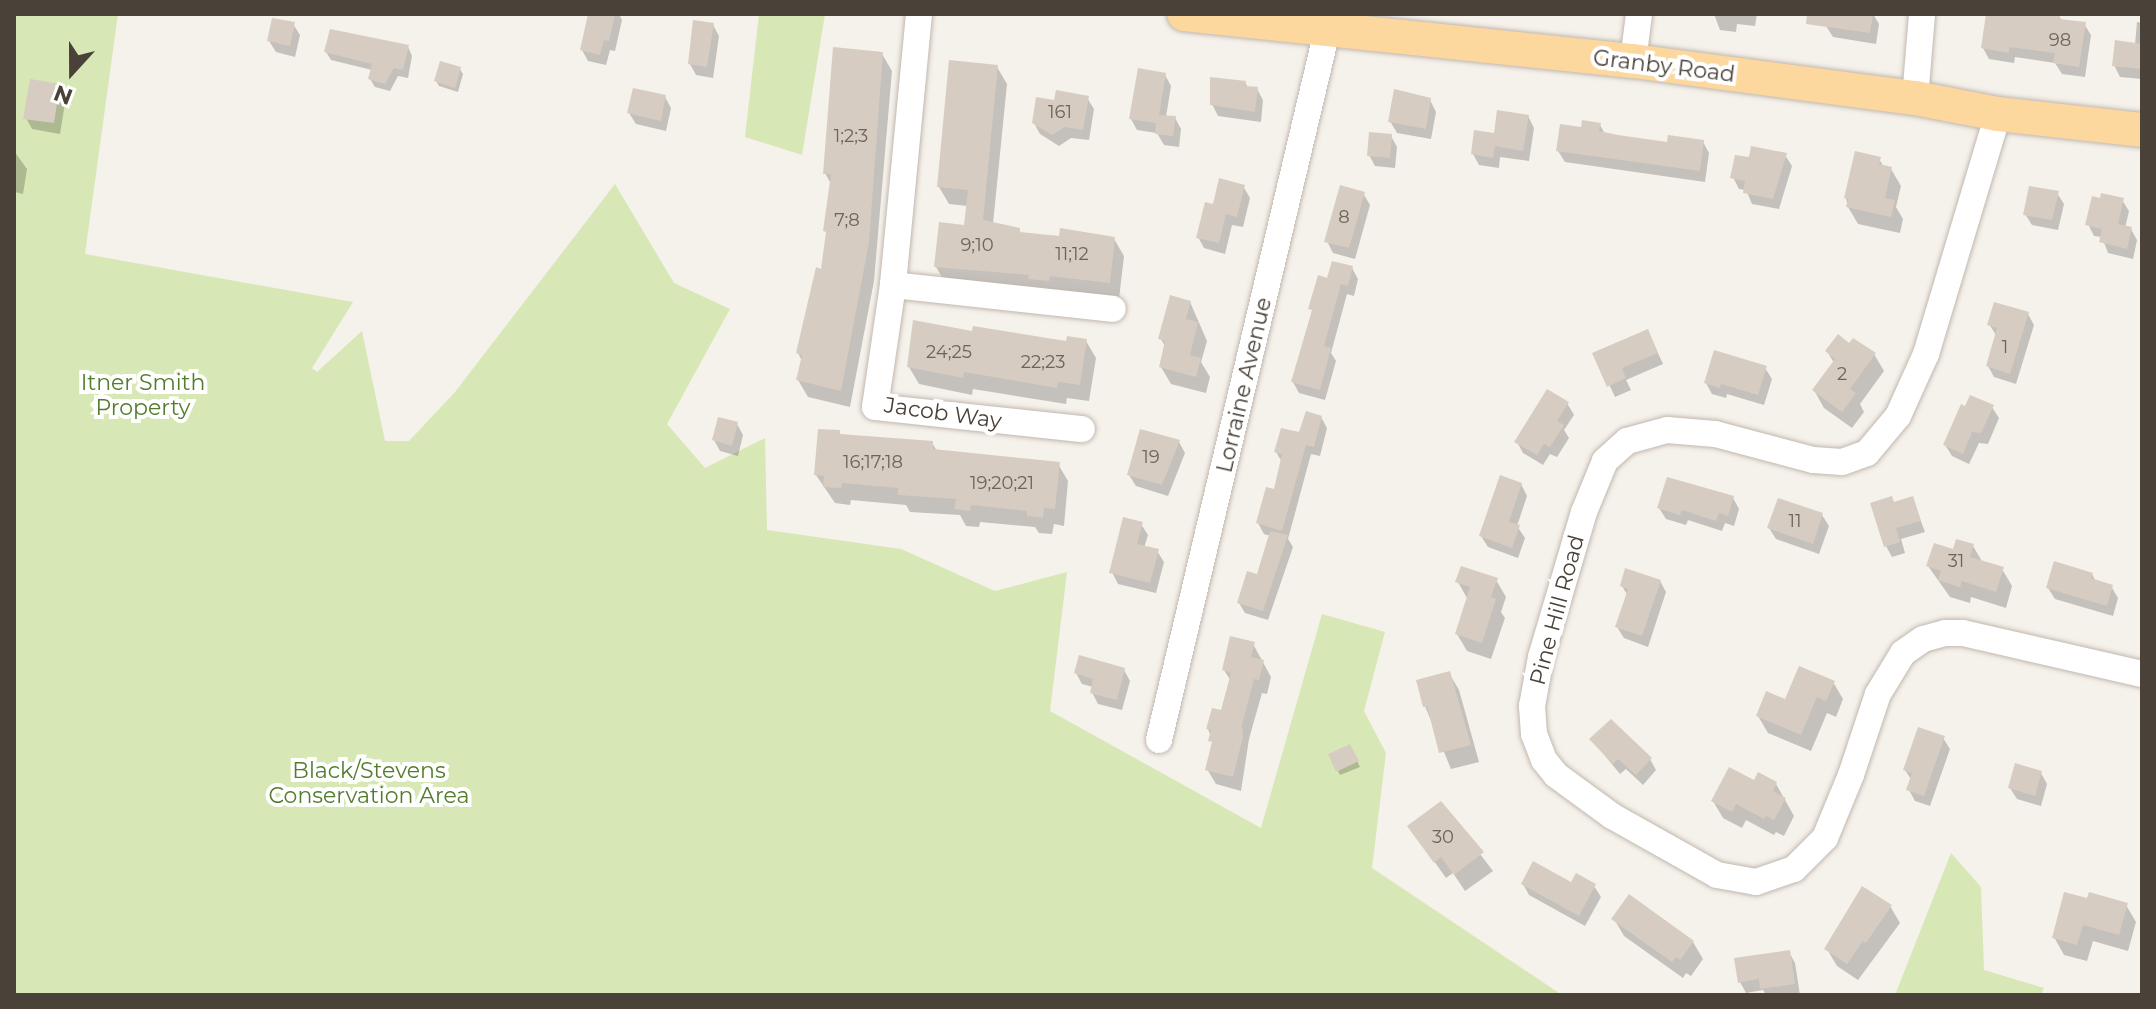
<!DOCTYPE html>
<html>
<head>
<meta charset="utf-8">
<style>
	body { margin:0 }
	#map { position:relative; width:2156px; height:1009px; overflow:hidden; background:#f5f1eb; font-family:Montserrat,sans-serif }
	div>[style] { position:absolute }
	.green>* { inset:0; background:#d7e8b6 }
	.shadow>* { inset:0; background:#0003 }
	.building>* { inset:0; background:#d7ccc1 }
	.roads { filter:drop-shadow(0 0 2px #c1b8ae) drop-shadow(0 0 2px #c1b8ae) }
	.minor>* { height:26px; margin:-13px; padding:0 13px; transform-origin:13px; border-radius:13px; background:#fff }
	.major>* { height:34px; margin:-17px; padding:0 17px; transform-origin:17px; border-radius:17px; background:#fcd79e }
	span { translate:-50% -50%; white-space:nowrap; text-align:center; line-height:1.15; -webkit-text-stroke:8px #fff; paint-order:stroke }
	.number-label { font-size:18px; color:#6d645b }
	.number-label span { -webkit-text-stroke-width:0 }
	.street-label { font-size:22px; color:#4a4139 }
	.park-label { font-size:22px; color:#537c2c }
	.frame { position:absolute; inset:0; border:16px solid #4a4139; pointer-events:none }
	.north { position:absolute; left:32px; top:32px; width:80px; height:80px; -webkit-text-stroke:6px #fff; paint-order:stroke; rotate:201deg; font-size:22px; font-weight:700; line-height:32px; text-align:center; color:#4a4139 }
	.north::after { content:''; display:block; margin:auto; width:28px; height:36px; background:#4a4139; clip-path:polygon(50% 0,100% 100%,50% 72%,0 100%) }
</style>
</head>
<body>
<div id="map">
	<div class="green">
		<div style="clip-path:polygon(14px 14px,118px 14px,85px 254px,353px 302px,312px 368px,317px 372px,362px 331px,385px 441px,409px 441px,455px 392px,615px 184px,674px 283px,730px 309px,667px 424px,705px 468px,765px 438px,767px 530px,901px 549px,995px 591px,1067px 572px,1050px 711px,1261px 828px,1322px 614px,1385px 632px,1364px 711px,1386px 753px,1372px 868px,1562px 995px,14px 995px)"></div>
		<div style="clip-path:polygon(759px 14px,825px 14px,802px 155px,745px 137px)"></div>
		<div style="clip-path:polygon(1951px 853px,1981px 887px,1984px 970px,2044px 988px,2041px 995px,1895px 995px)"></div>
	</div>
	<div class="shadow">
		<div style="clip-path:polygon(593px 14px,619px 14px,622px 20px,615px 51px,610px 50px,606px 65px,588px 61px,582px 50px)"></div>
		<div style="clip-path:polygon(1714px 14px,1757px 14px,1755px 26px,1737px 24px,1736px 32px,1720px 30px)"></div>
		<div style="clip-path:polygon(1828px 14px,1873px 14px,1879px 24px,1876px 44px,1833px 37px,1826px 26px)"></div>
		<div style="clip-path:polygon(1988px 14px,2058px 14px,2062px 21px,2084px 24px,2091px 35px,2085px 77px,2062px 74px,2055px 63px,2015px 57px,2014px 63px,1989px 59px,1983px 48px)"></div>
		<div style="clip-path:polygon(2137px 22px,2142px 23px,2142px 79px,2120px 77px,2114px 65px,2135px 45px)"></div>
		<div style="clip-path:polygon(293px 24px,300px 35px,295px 57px,276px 52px,269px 41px)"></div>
		<div style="clip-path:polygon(713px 25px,719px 36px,713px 78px,696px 75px,690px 64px)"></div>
		<div style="clip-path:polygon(408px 47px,412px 56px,408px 78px,398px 76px,390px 91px,375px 87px,370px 79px,372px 70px,331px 60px,326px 52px)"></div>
		<div style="clip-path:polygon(882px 54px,892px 71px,874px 281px,850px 407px,808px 397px,798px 380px,802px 361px,798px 353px,823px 271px,831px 184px,825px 173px)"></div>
		<div style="clip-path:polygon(997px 67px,1007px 84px,993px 224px,1019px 229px,1021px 234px,1114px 239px,1124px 256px,1119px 299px,946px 284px,936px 267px,965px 227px,968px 206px,949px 204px,939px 187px)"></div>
		<div style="clip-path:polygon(460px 69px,463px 74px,458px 92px,439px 86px,436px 81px)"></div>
		<div style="clip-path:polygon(1165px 75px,1171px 86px,1166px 117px,1175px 118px,1181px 129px,1179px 147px,1164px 145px,1157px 133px,1137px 130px,1131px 119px)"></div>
		<div style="clip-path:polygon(1245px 82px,1248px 88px,1257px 89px,1263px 100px,1261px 122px,1218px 116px,1212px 104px)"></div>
		<div style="clip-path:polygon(59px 86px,66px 97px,60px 134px,32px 129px,26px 118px)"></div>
		<div style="clip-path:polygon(665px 97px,671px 108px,666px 131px,636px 124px,629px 113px)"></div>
		<div style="clip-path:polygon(1087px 98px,1094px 109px,1089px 140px,1071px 138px,1059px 146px,1040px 134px,1034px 123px,1056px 102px)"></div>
		<div style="clip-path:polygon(1430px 100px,1436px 112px,1431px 139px,1397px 133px,1390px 121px)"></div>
		<div style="clip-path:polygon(1528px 116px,1534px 128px,1529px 161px,1500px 157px,1499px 168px,1479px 165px,1473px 154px)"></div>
		<div style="clip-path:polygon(1600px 125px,1605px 134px,1669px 144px,1703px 142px,1709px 153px,1705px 182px,1565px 162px,1558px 151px,1582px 129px)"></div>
		<div style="clip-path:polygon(1391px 136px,1397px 147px,1395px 168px,1375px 166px,1369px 155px)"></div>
		<div style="clip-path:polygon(14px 151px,27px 169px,23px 194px,15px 192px,14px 197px)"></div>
		<div style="clip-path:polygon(1785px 155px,1792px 166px,1779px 209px,1752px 204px,1746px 190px,1739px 189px,1733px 177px,1750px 159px)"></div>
		<div style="clip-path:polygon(1879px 159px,1884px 167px,1891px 169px,1901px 186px,1896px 207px,1903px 219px,1900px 233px,1858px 224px,1848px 207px,1846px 198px)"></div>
		<div style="clip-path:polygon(1243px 186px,1250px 198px,1243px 227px,1232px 225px,1225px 254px,1204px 248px,1198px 237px,1214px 206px)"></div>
		<div style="clip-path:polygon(1363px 193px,1370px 205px,1355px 259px,1333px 253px,1327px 241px)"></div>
		<div style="clip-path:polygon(2057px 193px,2064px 204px,2058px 230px,2032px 225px,2025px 214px)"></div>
		<div style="clip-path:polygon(2122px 200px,2129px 211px,2125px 228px,2131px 229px,2137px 240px,2133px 259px,2108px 253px,2102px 237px,2094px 236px,2088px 224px)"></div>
		<div style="clip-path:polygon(1352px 268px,1358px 279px,1354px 296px,1347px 294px,1331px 353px,1336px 361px,1325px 400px,1299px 393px,1293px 382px,1313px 313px,1311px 308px,1329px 280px)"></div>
		<div style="clip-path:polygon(1190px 302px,1207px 341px,1201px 362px,1210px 377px,1206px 393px,1171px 384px,1161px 367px,1166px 348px,1161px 339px)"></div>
		<div style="clip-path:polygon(2028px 314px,2034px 325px,2016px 384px,1994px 377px,1988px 366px,1996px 335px,1989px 324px)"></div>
		<div style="clip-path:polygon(974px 333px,1068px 343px,1086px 341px,1096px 358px,1089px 401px,1067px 398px,1066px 404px,973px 389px,972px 395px,919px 384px,909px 367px)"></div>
		<div style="clip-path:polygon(1653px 342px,1663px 364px,1626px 380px,1631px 390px,1615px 397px,1595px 354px)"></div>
		<div style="clip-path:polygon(1850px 346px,1874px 354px,1884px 371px,1860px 404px,1864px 412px,1852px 428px,1824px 408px,1814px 390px,1834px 363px,1827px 351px)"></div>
		<div style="clip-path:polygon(1765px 368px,1772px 379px,1764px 405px,1727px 394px,1726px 398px,1712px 394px,1706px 383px)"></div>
		<div style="clip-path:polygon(1567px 403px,1574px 415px,1564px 430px,1569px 438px,1557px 457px,1550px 454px,1543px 465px,1523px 453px,1517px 442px)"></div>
		<div style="clip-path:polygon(1992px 407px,1999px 418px,1988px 444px,1979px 443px,1969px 464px,1952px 456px,1945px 445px)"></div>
		<div style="clip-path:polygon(1321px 417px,1327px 428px,1320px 456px,1311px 454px,1288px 539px,1293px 547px,1268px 620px,1245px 613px,1239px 603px,1258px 576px,1271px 536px,1264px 534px,1258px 523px,1275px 492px,1282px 462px,1276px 452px)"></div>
		<div style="clip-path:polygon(737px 424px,743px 435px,738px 456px,720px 451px,714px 440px)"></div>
		<div style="clip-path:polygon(839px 432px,842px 436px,932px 443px,937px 451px,1058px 464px,1068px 481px,1064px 526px,1054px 524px,1052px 534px,1039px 533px,1035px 527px,980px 522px,979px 527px,966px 526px,960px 515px,910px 512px,906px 505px,851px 500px,850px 505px,835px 503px,816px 475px)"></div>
		<div style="clip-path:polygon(1179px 442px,1185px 453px,1168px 496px,1136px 486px,1129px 475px)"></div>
		<div style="clip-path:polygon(1521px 484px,1527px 496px,1517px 526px,1525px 538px,1518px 558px,1488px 547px,1481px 536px)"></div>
		<div style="clip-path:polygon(1733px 498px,1739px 509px,1734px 526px,1725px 523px,1722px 531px,1688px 520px,1686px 525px,1666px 519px,1659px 508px)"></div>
		<div style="clip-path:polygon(1912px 498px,1925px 532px,1901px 539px,1905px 553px,1892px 557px,1886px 546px)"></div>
		<div style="clip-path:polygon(1822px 515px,1829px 526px,1819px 554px,1776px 539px,1769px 528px)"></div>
		<div style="clip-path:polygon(1141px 524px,1148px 535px,1144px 548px,1157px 551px,1164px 562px,1156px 593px,1118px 584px,1112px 572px)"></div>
		<div style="clip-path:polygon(1973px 546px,1983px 563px,2002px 569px,2012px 586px,2006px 608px,1971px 597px,1970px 603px,1950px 597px,1928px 566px)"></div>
		<div style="clip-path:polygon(2092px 574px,2096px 582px,2111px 586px,2118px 598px,2113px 616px,2055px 599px,2048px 588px)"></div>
		<div style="clip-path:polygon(1496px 580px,1506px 597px,1501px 612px,1505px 618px,1491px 659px,1467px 651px,1457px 634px,1468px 600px,1458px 582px)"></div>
		<div style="clip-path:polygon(1660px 581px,1666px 592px,1648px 647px,1624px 638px,1617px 627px,1628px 596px,1622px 586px)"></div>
		<div style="clip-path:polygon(1253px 644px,1271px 677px,1267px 694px,1262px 693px,1249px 739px,1241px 791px,1216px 784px,1207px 769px,1214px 745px,1208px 729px,1223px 713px,1231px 681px,1224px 670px)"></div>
		<div style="clip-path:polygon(1124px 670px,1130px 681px,1122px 710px,1098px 704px,1092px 692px,1093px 687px,1082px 684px,1076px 673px)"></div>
		<div style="clip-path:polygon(1449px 673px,1459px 690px,1479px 762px,1451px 769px,1425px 706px)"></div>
		<div style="clip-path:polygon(1833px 682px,1843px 699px,1836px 717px,1827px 713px,1811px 751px,1768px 733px,1758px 716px)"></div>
		<div style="clip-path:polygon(1943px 738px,1950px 749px,1930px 806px,1915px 801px,1909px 790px,1912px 781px,1905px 770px)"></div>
		<div style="clip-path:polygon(1592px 740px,1650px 759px,1656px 770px,1643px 785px,1626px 769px,1620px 774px)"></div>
		<div style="clip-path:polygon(1350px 746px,1360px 767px,1340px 775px,1330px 755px)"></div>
		<div style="clip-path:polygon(2041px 773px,2047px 784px,2041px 806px,2017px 799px,2010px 788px)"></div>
		<div style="clip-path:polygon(1755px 783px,1776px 784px,1794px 816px,1784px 836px,1776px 832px,1774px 835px,1746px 820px,1742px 828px,1723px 818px,1713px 801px)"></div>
		<div style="clip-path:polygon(1441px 803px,1493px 871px,1465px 891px,1453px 873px,1446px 878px,1410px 827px)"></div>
		<div style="clip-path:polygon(1523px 884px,1594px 886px,1601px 897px,1585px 926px,1529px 895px)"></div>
		<div style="clip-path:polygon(2126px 905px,2136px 922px,2128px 951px,2093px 941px,2087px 961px,2064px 955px,2054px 937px)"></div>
		<div style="clip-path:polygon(1890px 906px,1900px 923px,1858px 980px,1837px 966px,1827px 949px)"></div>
		<div style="clip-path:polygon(1614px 919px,1693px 942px,1703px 959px,1691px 976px,1686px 973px,1683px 978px,1624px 936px)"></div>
		<div style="clip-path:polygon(1789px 952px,1795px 963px,1800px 995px,1766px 995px,1763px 990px,1746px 993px,1740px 982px)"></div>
	</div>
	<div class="building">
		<div style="clip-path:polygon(588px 14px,615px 14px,609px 41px,604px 40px,600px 55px,580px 50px)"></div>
		<div style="clip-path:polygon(1807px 14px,1873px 14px,1870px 33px,1806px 24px)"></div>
		<div style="clip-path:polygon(1986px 14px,2059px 14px,2059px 19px,2086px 22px,2079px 67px,2053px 63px,2055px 53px,2009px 47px,2009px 53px,1981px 48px)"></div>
		<div style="clip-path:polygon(272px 18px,295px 22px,290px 46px,267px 41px)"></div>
		<div style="clip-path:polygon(693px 20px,714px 23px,707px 67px,688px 64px)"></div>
		<div style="clip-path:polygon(330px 29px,409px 45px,403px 70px,394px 68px,385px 84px,368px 79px,372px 64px,324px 52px)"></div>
		<div style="clip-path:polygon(2115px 40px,2142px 44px,2142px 69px,2112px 66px)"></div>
		<div style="clip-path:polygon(833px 47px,883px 52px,869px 242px,841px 391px,796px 380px,802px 355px,796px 353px,816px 267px,821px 269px,826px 232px,823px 231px,831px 174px,823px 174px)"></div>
		<div style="clip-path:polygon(949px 60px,998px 65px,983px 220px,1020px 228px,1020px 232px,1059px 236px,1060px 228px,1115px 237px,1110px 283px,1050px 276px,1049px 281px,1028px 279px,1029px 275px,934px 267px,939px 222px,964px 225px,968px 190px,937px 187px)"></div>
		<div style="clip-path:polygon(440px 61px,461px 67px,455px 88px,434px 81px)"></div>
		<div style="clip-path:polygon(1138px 68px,1166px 73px,1159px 115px,1176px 116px,1173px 136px,1155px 134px,1156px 123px,1129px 119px)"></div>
		<div style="clip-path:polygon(1210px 77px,1246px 81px,1245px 86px,1258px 87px,1255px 112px,1210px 105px)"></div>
		<div style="clip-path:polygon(30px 79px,60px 84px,54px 123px,23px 119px)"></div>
		<div style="clip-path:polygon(633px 88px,666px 95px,661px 121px,627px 113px)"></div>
		<div style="clip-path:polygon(1394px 89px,1431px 98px,1426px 129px,1388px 122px)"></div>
		<div style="clip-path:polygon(1056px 90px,1089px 96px,1083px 130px,1065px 127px,1052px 135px,1032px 123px,1036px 97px,1054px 100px)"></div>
		<div style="clip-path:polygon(1497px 110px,1529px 115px,1523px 151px,1495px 146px,1493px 158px,1471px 154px,1474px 130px,1494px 133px)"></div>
		<div style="clip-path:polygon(1582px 120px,1601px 123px,1599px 131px,1618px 135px,1667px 142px,1668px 135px,1704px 140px,1700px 171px,1556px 151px,1560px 124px,1581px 127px)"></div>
		<div style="clip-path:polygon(1369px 132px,1392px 134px,1390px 158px,1367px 156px)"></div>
		<div style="clip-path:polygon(1751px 146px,1787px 153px,1773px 199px,1743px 193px,1745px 181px,1730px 178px,1735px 155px,1749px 157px)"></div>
		<div style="clip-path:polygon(1855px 151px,1881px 157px,1879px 164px,1892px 167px,1885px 198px,1895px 200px,1891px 217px,1846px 207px,1848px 199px,1844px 198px)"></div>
		<div style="clip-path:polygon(1219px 178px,1245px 185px,1237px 217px,1226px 214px,1219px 243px,1196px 238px,1205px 202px,1213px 204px)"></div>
		<div style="clip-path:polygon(1340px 185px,1365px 192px,1349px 248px,1324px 242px)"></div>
		<div style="clip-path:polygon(2029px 186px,2059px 191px,2052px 220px,2023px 215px)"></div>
		<div style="clip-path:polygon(2101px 193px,2124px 198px,2118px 224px,2132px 227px,2127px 249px,2099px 242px,2102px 229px,2085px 225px,2092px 196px,2100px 198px)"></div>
		<div style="clip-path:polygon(1332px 261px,1353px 266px,1348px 286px,1341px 284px,1324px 346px,1331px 348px,1320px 390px,1291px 382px,1312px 310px,1308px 309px,1318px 275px,1327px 278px)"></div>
		<div style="clip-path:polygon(1170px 295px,1191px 301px,1186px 319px,1198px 322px,1190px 355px,1201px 358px,1196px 377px,1159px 367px,1165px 341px,1158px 339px)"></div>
		<div style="clip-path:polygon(1994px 302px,2029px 312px,2010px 374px,1986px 366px,1997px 328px,1987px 325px)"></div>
		<div style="clip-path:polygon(913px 320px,972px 331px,973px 326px,1066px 341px,1067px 336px,1087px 339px,1080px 385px,1058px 382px,1057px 388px,964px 372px,963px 378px,907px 367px)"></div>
		<div style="clip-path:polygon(1648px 329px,1658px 353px,1622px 368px,1626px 378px,1607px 387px,1592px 353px)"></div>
		<div style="clip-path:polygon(1838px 334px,1849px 343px,1853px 338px,1876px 353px,1850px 389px,1856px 393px,1842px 412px,1812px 390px,1835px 359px,1825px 351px)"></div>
		<div style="clip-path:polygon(1714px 350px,1767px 366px,1758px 395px,1721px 384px,1720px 388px,1704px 383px)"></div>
		<div style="clip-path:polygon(1547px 389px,1569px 402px,1557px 421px,1564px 425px,1550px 447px,1544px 444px,1537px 455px,1514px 442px)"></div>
		<div style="clip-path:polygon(1970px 395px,1994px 405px,1981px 433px,1972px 432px,1963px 454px,1943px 445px,1961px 404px,1965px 406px)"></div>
		<div style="clip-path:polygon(1306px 411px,1322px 416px,1314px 447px,1306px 445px,1282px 531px,1256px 523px,1266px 487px,1274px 489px,1282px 454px,1274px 452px,1281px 428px,1299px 432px)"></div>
		<div style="clip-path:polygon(718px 417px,738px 422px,732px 446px,712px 440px)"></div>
		<div style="clip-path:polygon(818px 429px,840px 430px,840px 434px,933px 441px,933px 449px,1060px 462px,1055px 509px,1044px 508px,1043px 518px,1027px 516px,1027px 511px,971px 505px,970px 511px,954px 509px,956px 499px,898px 495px,898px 488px,842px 483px,841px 488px,823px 487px,824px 476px,814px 475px)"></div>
		<div style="clip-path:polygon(1140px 429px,1180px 440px,1162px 485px,1127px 475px)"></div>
		<div style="clip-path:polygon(1500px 475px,1522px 483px,1509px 522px,1520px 525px,1512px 548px,1479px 536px)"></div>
		<div style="clip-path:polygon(1667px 477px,1734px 496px,1728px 516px,1719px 513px,1716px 521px,1682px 510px,1680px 515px,1657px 508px)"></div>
		<div style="clip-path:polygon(1892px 496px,1894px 502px,1913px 496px,1921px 521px,1896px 528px,1900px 542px,1884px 547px,1870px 503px)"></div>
		<div style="clip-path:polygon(1778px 498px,1823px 513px,1813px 544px,1767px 528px)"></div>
		<div style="clip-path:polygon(1123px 517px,1143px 522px,1137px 544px,1159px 549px,1150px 583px,1109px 573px)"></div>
		<div style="clip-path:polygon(1270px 531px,1288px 535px,1263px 611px,1237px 603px,1247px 571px,1257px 574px)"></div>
		<div style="clip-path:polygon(1956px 539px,1974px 544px,1970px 557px,2004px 567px,1996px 592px,1962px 581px,1960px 587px,1938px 580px,1941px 571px,1926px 566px,1934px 543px,1953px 549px)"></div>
		<div style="clip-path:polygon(2054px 561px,2093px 573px,2091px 578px,2113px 585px,2107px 606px,2046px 588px)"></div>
		<div style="clip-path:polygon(1461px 566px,1498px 578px,1491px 597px,1496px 599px,1482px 643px,1455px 634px,1470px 587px,1455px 582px)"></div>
		<div style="clip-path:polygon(1625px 568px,1661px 580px,1642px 636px,1615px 627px,1628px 589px,1620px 586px)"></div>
		<div style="clip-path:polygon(1230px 636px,1255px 642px,1251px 657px,1264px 660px,1259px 680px,1254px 679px,1242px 725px,1243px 737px,1233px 777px,1205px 770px,1212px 742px,1208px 741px,1211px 730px,1206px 729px,1212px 708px,1221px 710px,1231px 673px,1222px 670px)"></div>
		<div style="clip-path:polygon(1079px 655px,1125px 668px,1117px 700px,1090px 693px,1093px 679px,1074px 673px)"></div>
		<div style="clip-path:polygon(1799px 666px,1835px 681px,1826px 701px,1817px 697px,1801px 735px,1756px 716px,1766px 691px,1785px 699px)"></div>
		<div style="clip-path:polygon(1450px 671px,1471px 745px,1439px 753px,1427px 706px,1423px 707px,1416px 680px)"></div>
		<div style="clip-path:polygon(1611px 719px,1652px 758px,1636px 775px,1618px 759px,1613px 764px,1589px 739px)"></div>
		<div style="clip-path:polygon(1918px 727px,1945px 736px,1924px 796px,1906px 790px,1912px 773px,1903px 770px)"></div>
		<div style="clip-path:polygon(1350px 744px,1359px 761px,1336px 772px,1328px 754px)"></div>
		<div style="clip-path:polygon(2015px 763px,2042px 771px,2035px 796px,2008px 788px)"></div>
		<div style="clip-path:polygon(1729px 767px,1754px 780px,1758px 772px,1777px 782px,1773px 791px,1786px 798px,1774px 820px,1766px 816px,1764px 819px,1736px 804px,1732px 812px,1711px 801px)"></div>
		<div style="clip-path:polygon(1441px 801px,1484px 852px,1454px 875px,1441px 857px,1434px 863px,1407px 826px)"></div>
		<div style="clip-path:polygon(1533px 861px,1571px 882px,1576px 873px,1596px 884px,1579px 916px,1521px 884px)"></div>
		<div style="clip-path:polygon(1862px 886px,1892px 905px,1866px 943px,1863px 941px,1847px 964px,1824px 949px)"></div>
		<div style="clip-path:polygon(2064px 892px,2087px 898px,2089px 892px,2128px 903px,2119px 935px,2083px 925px,2077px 945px,2052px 938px)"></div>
		<div style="clip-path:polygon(1629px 894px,1694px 941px,1680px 960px,1676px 957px,1672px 962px,1611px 919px)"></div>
		<div style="clip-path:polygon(1790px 950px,1795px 984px,1760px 989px,1759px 979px,1738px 983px,1734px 958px)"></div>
	</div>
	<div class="roads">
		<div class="minor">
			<div style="left:919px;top:14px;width:272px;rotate:95.5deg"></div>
			<div style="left:893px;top:285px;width:123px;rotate:98.4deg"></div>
			<div style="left:875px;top:407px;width:208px;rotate:6.1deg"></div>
			<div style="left:1633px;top:61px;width:47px;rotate:-82.7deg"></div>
			<div style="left:1915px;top:98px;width:84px;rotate:-85.2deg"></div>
			<div style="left:1998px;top:114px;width:251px;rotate:106.7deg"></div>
			<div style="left:1926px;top:354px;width:68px;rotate:114.3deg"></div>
			<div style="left:1898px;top:416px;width:48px;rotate:130deg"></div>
			<div style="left:1867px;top:453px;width:27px;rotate:160deg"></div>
			<div style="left:1842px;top:462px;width:29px;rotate:-176deg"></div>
			<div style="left:1813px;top:460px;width:101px;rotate:-165.1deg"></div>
			<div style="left:1715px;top:434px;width:48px;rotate:-175.2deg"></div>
			<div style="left:1667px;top:430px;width:41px;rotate:164.6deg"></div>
			<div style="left:1627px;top:441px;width:30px;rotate:138deg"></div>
			<div style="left:1605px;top:461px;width:55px;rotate:112.4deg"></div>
			<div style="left:1584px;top:512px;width:151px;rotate:106.5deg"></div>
			<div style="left:1541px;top:657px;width:50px;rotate:100.4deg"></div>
			<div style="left:1532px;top:706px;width:28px;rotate:86deg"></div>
			<div style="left:1534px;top:734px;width:28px;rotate:69deg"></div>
			<div style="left:1544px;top:760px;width:19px;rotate:51deg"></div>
			<div style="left:1556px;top:775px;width:69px;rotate:36.2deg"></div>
			<div style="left:1612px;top:816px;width:120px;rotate:29.3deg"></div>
			<div style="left:1717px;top:875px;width:40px;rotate:10deg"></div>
			<div style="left:1756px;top:882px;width:40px;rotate:-18.9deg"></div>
			<div style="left:1794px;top:869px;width:44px;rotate:-45deg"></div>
			<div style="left:1825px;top:838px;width:68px;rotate:-67.6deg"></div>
			<div style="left:1851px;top:775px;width:85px;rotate:-71.6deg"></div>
			<div style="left:1878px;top:694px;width:48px;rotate:-58.6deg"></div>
			<div style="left:1903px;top:653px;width:24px;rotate:-35deg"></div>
			<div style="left:1923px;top:639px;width:23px;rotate:-15deg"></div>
			<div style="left:1945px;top:633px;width:18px"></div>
			<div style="left:1963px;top:633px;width:184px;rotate:12.9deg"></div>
			<div style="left:893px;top:285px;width:221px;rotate:6.2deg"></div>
			<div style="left:1159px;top:740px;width:746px;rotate:-76.67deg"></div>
		</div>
		<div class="major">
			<div style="left:1184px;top:14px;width:451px;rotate:6deg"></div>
			<div style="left:1633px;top:61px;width:284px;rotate:7.5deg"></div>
			<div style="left:1915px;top:98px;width:85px;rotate:10.9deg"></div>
			<div style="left:1998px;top:114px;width:145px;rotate:6.3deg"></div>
		</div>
	</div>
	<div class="number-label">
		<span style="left:2060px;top:40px">98</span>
		<span style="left:1060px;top:112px">161</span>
		<span style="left:851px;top:136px">1;2;3</span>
		<span style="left:1344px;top:217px">8</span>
		<span style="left:847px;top:220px">7;8</span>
		<span style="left:977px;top:245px">9;10</span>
		<span style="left:1072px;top:254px">11;12</span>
		<span style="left:2005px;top:347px">1</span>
		<span style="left:949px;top:352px">24;25</span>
		<span style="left:1043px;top:362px">22;23</span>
		<span style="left:1842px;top:374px">2</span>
		<span style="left:1151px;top:457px">19</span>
		<span style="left:873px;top:462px">16;17;18</span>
		<span style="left:1002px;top:483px">19;20;21</span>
		<span style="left:1795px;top:521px">11</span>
		<span style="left:1956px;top:561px">31</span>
		<span style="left:1443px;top:837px">30</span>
	</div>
	<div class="street-label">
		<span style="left:1664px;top:66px;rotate:7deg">Granby Road</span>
		<span style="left:1244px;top:385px;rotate:-77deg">Lorraine Avenue</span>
		<span style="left:943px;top:413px;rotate:8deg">Jacob Way</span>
		<span style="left:1557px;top:610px;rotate:-75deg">Pine Hill Road</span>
	</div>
	<div class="park-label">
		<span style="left:143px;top:395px">Itner Smith<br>Property</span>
		<span style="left:369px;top:783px">Black/Stevens<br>Conservation Area</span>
	</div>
	<div class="frame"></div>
	<div class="north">N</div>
</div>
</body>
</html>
